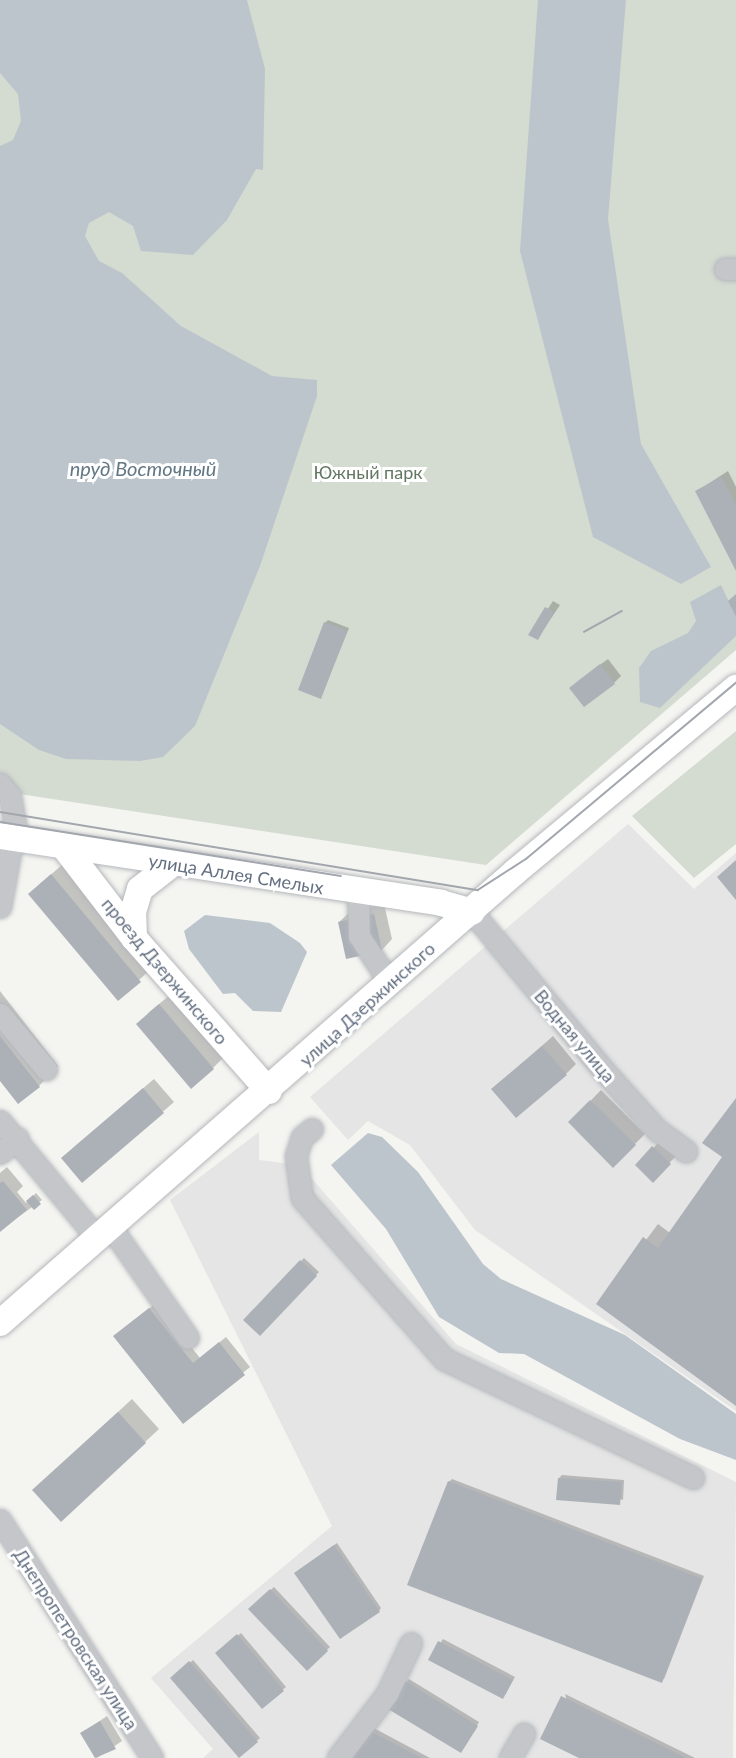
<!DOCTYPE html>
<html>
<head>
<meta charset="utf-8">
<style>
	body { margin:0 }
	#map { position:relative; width:736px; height:1758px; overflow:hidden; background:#f4f4f0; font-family:Lato,sans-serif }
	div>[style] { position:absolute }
	.built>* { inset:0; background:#e4e5e4 }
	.green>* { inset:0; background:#d4dbd1 }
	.water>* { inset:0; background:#bdc5cc }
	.shadow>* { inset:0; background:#0003 }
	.building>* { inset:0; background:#acb1b8 }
	.roads { filter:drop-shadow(0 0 2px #b4b7bc) drop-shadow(0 0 2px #b4b7bc) }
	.minor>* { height:21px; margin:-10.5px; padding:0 10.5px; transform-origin:10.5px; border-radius:10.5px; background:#c4c6ca }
	.major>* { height:26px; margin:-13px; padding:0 13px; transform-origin:13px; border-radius:13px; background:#fff }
	.tram>* { height:1.5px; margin:-0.75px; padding:0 0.75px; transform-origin:0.75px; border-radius:0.75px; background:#a2a6ad }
	span { translate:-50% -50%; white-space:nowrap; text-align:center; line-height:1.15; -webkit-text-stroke:6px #fff; paint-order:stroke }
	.park-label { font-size:18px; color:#637862 }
	.street-label { font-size:18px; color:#636f81 }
	.water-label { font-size:20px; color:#637785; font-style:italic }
</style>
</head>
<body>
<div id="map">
	<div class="built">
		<div style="clip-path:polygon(628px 824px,694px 889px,736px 853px,736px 1411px,475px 1230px,410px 1145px,368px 1121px,348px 1140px,310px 1097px)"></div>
		<div style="clip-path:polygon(259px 1132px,259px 1160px,300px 1165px,456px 1344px,736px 1482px,733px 1758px,203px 1758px,213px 1749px,151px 1678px,332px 1526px,170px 1200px)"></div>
	</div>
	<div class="green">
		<div style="clip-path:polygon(0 0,736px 0,736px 650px,486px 865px,0 791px)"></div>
		<div style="clip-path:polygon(736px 731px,736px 844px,694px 878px,632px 816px)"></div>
	</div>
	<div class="water">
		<div style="clip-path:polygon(0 0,247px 0,265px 69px,263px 170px,256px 169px,227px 220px,193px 255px,141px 251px,133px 226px,109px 212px,89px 223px,85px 236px,99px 261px,122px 273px,181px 326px,272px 376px,317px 380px,317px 396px,260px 566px,195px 726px,163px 757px,140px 761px,66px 759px,39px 750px,0 724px,0 146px,13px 140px,21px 121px,18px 94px,0 73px)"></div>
		<div style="clip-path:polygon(538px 0,626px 0,608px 219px,641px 444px,711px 567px,681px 584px,593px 537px,520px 251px)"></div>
		<div style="clip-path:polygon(721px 585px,736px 617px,736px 636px,660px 708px,640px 702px,639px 668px,651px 651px,688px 633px,696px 621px,690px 602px)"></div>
		<div style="clip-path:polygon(205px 915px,270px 923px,300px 943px,307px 952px,281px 1012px,253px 1011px,235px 993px,223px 994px,189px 949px,184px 931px)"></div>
		<div style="clip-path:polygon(368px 1133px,382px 1137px,418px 1172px,483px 1264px,501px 1279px,625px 1335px,736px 1414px,736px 1460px,680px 1439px,524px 1354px,499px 1353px,439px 1317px,386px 1229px,331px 1165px)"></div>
	</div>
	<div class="shadow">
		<div style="clip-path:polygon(728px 471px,736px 487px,736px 567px,697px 491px)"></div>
		<div style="clip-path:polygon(553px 601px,560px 605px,538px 638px,531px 634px)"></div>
		<div style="clip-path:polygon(328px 620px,349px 628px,321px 697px,325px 623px)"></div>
		<div style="clip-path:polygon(608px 659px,621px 676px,614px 683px,578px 681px)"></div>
		<div style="clip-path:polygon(62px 865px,150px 970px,118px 999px,40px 884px)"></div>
		<div style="clip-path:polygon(384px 904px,392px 939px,382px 950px,339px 922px,350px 912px)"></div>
		<div style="clip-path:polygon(0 991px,58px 1066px,39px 1086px,0 1079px)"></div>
		<div style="clip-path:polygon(170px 995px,223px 1058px,213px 1068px,148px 1013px)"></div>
		<div style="clip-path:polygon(553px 1036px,576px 1064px,566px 1074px,493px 1089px)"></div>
		<div style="clip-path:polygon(154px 1079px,174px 1102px,83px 1181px,73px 1148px)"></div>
		<div style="clip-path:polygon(601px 1090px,645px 1134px,613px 1166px,570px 1122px)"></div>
		<div style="clip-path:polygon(736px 1100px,736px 1404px,598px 1304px,658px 1224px,670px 1233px,725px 1156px)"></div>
		<div style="clip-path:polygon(660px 1141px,676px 1156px,653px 1180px,637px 1165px)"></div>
		<div style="clip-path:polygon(7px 1167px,23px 1186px,17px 1192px,26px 1203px,36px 1193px,42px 1200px,0 1230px,0 1173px)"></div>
		<div style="clip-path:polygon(304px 1258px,319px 1272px,260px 1334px,245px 1320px)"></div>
		<div style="clip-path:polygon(156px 1303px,200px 1358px,226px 1337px,250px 1367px,183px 1422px,122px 1330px)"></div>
		<div style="clip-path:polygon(132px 1399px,159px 1429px,61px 1520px,47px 1477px)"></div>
		<div style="clip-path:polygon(562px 1475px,624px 1480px,623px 1500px,559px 1478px)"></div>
		<div style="clip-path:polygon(452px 1479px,704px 1576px,664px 1679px,449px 1482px)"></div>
		<div style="clip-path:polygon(337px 1543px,381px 1608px,379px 1611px,299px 1570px)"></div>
		<div style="clip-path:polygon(274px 1587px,330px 1647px,307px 1669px,250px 1609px)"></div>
		<div style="clip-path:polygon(241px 1633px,286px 1687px,262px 1707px,217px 1653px)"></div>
		<div style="clip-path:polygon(443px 1639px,515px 1677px,505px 1695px,430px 1659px)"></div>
		<div style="clip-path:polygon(193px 1660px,260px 1738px,239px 1756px,172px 1678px)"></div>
		<div style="clip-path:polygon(409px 1679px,479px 1722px,463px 1749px,406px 1682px)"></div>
		<div style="clip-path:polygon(565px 1694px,695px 1758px,582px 1758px)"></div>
		<div style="clip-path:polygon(107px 1716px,122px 1741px,97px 1758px,82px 1733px)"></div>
		<div style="clip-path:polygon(370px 1726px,430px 1758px,352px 1758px)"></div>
	</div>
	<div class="building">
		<div style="clip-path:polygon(721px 477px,736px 505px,736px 571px,695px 491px)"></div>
		<div style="clip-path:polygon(736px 594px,736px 617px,728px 601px)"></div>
		<div style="clip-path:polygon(545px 607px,554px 612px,538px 640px,528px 635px)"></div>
		<div style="clip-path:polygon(324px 622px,347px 631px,321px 699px,298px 690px)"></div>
		<div style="clip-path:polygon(600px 664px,615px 684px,584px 707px,569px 688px)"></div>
		<div style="clip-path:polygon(736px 860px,736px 900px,717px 877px)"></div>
		<div style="clip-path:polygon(51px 874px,141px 982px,118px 1001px,28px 894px)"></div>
		<div style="clip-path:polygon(374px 914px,382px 951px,346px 959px,338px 922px)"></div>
		<div style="clip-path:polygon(159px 1004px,214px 1069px,191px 1089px,136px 1024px)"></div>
		<div style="clip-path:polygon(0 1036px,40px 1087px,18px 1104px,0 1081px)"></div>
		<div style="clip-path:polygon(542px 1046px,567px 1075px,516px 1118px,491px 1089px)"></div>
		<div style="clip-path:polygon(143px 1088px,164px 1113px,82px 1183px,61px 1158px)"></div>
		<div style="clip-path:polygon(736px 1098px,736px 1406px,596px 1304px,643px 1237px,658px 1248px,722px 1157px,702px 1143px)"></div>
		<div style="clip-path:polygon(590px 1100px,636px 1145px,613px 1168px,568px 1122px)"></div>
		<div style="clip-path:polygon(652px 1146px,671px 1164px,653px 1183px,635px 1165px)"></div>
		<div style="clip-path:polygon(3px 1181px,27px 1210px,0 1232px,0 1183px)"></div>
		<div style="clip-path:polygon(33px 1195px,41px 1204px,34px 1210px,26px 1201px)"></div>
		<div style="clip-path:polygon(300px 1260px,317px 1276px,260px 1336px,243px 1320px)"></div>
		<div style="clip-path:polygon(149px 1308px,193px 1363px,219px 1342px,245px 1375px,183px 1424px,113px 1336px)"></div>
		<div style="clip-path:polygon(118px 1412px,146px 1443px,61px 1522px,32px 1490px)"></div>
		<div style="clip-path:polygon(558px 1478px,622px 1482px,620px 1505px,556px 1500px)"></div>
		<div style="clip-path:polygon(448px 1481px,702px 1579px,662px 1683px,407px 1585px)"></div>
		<div style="clip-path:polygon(334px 1545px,380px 1612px,340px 1639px,294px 1573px)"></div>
		<div style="clip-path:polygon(270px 1589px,328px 1651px,307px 1671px,248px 1609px)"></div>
		<div style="clip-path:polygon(237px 1634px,284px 1691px,262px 1709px,215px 1653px)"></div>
		<div style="clip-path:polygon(438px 1641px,513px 1680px,503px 1699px,428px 1660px)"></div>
		<div style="clip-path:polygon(189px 1661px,258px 1742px,239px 1758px,170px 1678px)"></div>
		<div style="clip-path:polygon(405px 1681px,478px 1726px,461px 1753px,388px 1709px)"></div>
		<div style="clip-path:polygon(561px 1696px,686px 1758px,579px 1758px,540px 1739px)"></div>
		<div style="clip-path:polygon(100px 1721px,116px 1749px,95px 1758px,80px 1733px)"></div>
		<div style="clip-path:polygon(366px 1729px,422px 1758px,351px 1758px)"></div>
	</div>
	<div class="roads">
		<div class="minor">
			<div style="left:725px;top:269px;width:11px"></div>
			<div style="left:0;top:784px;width:16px;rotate:50deg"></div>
			<div style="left:10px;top:796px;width:28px;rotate:80deg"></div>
			<div style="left:15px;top:824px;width:84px;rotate:100.2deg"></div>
			<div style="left:358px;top:892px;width:44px;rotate:88.7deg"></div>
			<div style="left:359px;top:936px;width:56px;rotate:56.6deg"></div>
			<div style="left:472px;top:912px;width:205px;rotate:50.3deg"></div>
			<div style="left:603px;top:1070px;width:81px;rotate:48deg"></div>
			<div style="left:657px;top:1130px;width:36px;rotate:36deg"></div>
			<div style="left:0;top:1014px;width:72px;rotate:50.1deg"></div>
			<div style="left:0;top:1121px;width:152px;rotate:50.3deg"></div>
			<div style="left:312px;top:1129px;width:13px;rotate:141deg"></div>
			<div style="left:302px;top:1137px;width:20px;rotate:108deg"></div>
			<div style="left:296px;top:1156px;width:42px;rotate:81.9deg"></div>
			<div style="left:302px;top:1198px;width:215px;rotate:48.6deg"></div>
			<div style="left:444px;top:1359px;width:276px;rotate:25.5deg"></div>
			<div style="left:0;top:1153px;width:23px;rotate:-40deg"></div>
			<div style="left:110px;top:1226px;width:136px;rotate:55.1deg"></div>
			<div style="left:0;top:1520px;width:282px;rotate:57.4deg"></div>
			<div style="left:338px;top:1758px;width:81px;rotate:-52.6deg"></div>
			<div style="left:387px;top:1694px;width:56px;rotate:-64.8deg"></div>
			<div style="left:510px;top:1758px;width:28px;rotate:-60deg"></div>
		</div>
		<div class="major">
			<div style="left:0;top:836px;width:446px;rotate:8.6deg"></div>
			<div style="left:441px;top:903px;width:32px;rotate:16deg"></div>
			<div style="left:65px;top:848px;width:113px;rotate:52.5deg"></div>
			<div style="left:134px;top:938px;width:204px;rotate:48.6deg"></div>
			<div style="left:134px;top:938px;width:26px;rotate:-92deg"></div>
			<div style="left:133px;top:912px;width:24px;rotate:-73deg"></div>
			<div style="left:140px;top:889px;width:41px;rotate:-38deg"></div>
			<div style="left:0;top:1323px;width:685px;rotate:-41.21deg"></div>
			<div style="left:515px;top:872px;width:288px;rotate:-39.8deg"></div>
		</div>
	</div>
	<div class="tram">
		<div style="left:584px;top:632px;width:43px;rotate:-28.9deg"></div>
		<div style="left:0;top:812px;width:484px;rotate:9.3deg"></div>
		<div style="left:478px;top:890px;width:57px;rotate:-32.9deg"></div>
		<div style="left:526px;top:859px;width:274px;rotate:-40deg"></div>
		<div style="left:0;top:822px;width:345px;rotate:9deg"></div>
	</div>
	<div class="park-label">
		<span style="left:368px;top:472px">Южный парк</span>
	</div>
	<div class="street-label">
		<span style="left:236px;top:874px;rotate:9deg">улица Аллея Смелых</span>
		<span style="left:165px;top:971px;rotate:50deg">проезд Дзержинского</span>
		<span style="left:367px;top:1004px;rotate:-42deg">улица Дзержинского</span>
		<span style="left:575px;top:1036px;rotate:50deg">Водная улица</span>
		<span style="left:76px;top:1639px;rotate:57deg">Днепропетровская улица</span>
	</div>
	<div class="water-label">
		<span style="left:143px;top:468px">пруд Восточный</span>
	</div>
</div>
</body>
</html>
